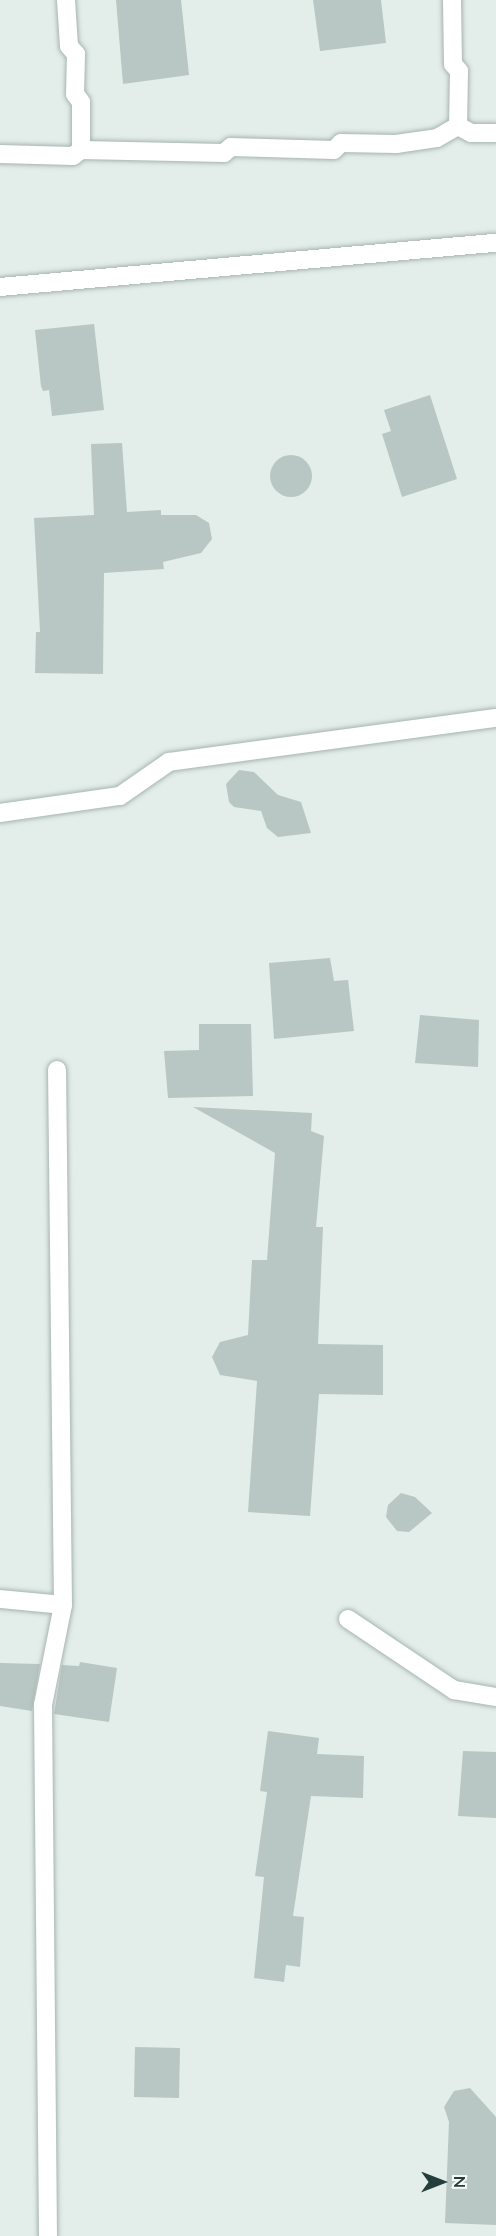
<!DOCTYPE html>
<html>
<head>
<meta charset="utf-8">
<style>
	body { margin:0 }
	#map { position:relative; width:496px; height:2236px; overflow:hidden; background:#e3edea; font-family:Lato,sans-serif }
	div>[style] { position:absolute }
	.building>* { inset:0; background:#b8c7c3 }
	.round { border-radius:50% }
	.roads { filter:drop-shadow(0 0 2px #a6b5b2) drop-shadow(0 0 2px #a6b5b2) }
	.street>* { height:18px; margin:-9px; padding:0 9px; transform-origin:9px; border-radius:9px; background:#fff }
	span { translate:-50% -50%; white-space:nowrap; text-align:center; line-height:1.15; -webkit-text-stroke:4.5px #f4f9f7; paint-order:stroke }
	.north { position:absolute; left:412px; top:2152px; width:60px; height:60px; -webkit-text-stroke:4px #f4f9f7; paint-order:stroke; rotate:90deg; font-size:16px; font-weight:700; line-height:24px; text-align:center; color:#233e3b }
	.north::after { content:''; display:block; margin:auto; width:21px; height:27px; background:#233e3b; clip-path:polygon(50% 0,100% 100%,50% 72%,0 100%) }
</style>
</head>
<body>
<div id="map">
	<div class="building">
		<div style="clip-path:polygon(116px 0,181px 0,189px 75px,123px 84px)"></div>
		<div style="clip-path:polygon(313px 0,381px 0,386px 43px,320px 51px)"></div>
		<div style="clip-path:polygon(94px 324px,104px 410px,52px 416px,49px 390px,43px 391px,41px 386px,35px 330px)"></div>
		<div style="clip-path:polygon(430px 395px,457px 479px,402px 497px,382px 434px,391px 431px,384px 410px)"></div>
		<div style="clip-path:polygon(122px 443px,127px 512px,161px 510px,161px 515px,196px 515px,209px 523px,212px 539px,201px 553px,163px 562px,164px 569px,104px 573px,103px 674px,35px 673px,36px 632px,40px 632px,34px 518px,94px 515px,91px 444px)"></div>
		<div class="round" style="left:270px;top:455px;width:42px;height:42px"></div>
		<div style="clip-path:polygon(239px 770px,254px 772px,278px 795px,301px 802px,311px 833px,278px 837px,267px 828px,261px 811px,234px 807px,229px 802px,226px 784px)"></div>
		<div style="clip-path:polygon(330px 958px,334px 981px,348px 980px,354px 1031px,274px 1039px,269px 963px)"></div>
		<div style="clip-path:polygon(420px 1015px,479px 1020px,478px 1067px,415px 1063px)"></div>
		<div style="clip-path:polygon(199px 1024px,251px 1024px,253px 1096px,168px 1098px,164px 1051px,199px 1050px)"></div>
		<div style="clip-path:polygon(193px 1107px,312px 1113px,311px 1131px,324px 1136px,316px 1227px,323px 1227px,318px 1344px,383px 1345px,383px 1395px,319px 1394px,310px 1516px,248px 1512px,257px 1381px,220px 1375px,212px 1357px,220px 1342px,248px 1335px,252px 1260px,267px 1260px,275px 1153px)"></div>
		<div style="clip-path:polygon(401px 1493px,415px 1497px,432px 1513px,409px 1532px,397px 1531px,386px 1517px,388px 1505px)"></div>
		<div style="clip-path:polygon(80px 1662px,117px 1668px,109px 1722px,54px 1714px,62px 1665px,79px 1666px)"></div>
		<div style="clip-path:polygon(0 1663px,40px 1664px,32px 1711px,0 1706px)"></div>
		<div style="clip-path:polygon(268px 1731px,319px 1738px,317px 1754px,364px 1756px,363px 1798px,311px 1796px,293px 1916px,304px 1917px,300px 1967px,286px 1965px,284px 1982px,254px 1978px,264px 1877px,255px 1876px,267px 1792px,260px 1791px)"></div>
		<div style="clip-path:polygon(463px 1751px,496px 1752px,496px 1818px,458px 1816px)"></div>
		<div style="clip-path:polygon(135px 2047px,180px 2048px,179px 2098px,134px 2097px)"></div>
		<div style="clip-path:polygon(470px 2088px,496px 2117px,496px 2225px,445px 2223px,449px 2122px,444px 2107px,454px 2091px)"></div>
	</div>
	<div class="roads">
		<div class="street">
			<div style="left:66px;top:0;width:46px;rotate:86.3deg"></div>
			<div style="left:69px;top:46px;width:11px;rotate:49deg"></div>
			<div style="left:76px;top:54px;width:40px;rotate:91.4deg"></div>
			<div style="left:75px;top:94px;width:10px;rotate:53deg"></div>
			<div style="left:81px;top:102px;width:48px;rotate:90deg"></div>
			<div style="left:452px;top:0;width:64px;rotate:89.1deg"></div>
			<div style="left:453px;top:64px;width:9px;rotate:49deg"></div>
			<div style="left:459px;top:71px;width:55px;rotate:91deg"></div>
			<div style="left:458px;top:126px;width:15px;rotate:28deg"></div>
			<div style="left:471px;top:133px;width:25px"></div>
			<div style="left:0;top:154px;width:73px;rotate:1.6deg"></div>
			<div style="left:73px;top:156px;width:10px;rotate:-37deg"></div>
			<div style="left:81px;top:150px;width:143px;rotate:1.2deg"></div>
			<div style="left:224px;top:153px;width:9px;rotate:-41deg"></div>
			<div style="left:231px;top:147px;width:103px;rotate:1.7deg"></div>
			<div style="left:334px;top:150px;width:10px;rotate:-45deg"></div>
			<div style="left:341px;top:143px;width:55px;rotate:1deg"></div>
			<div style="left:396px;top:144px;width:41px;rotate:-8.3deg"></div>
			<div style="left:437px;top:138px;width:24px;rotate:-30deg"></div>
			<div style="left:0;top:287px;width:498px;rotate:-5.1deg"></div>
			<div style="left:0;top:813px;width:121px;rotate:-8.1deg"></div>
			<div style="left:120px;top:796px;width:60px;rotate:-34.8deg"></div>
			<div style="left:169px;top:762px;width:330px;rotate:-7.7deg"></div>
			<div style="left:0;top:1599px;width:63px;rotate:5.4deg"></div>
			<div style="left:348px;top:1619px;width:128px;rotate:33.8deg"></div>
			<div style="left:454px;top:1690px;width:43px;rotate:9.5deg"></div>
			<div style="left:48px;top:2236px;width:531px;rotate:-90.54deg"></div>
			<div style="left:43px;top:1705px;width:102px;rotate:-78.7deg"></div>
			<div style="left:63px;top:1605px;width:535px;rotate:-90.64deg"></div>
		</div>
	</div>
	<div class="north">N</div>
</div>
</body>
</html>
